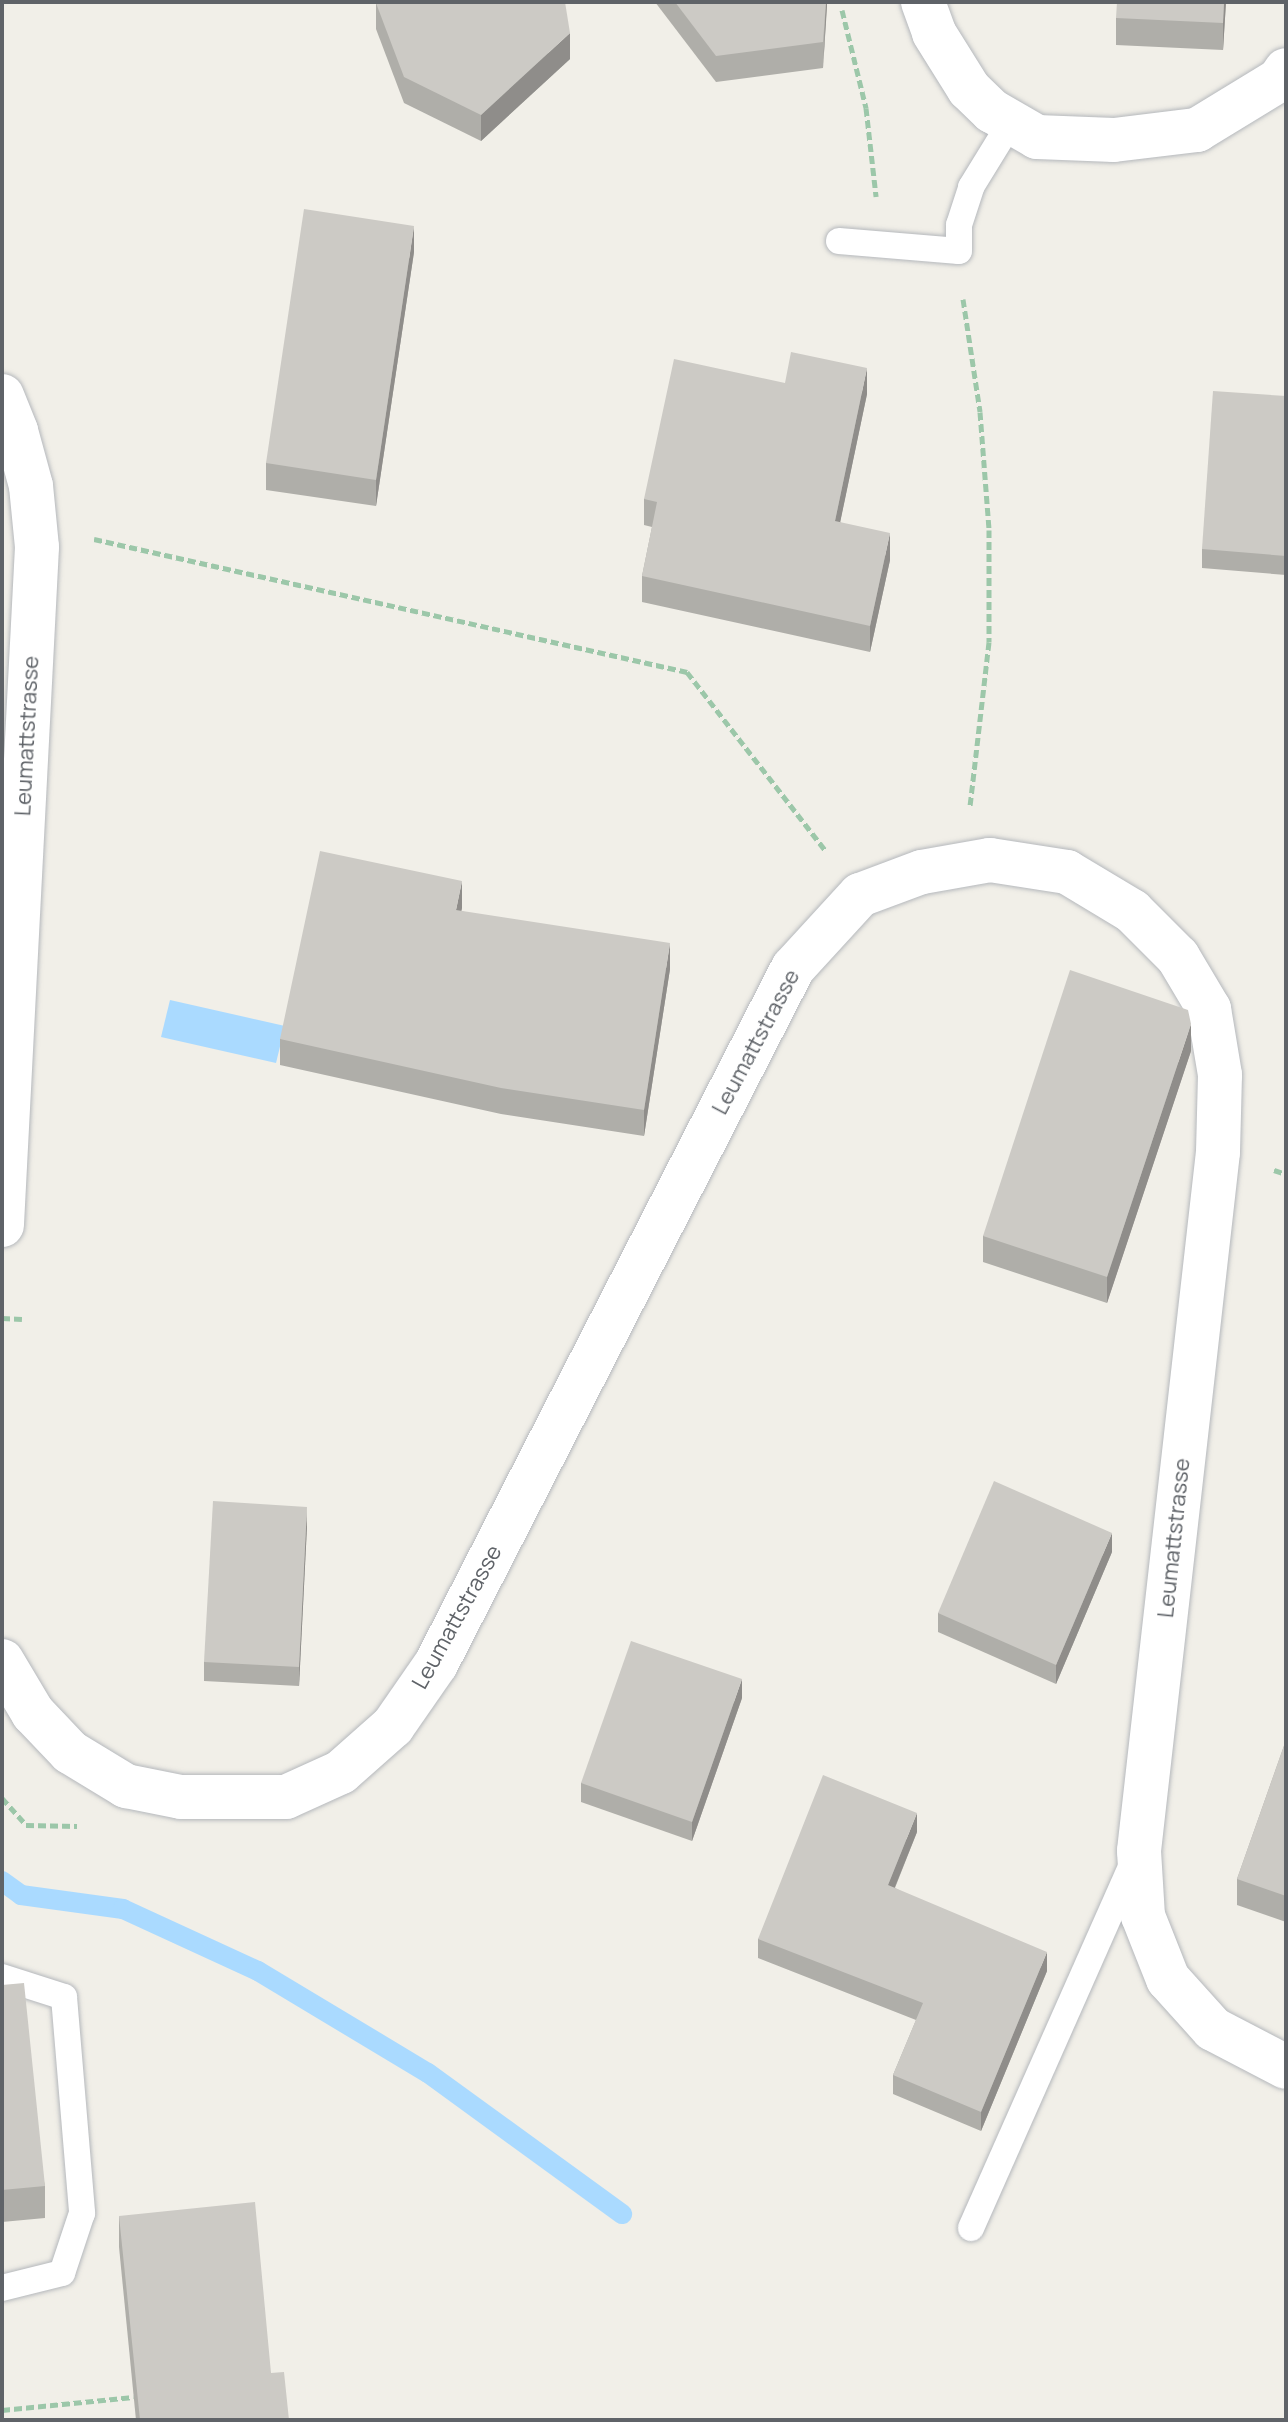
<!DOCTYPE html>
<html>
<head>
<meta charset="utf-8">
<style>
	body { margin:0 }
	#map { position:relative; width:1288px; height:2422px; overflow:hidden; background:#f1efe8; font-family:Manrope,sans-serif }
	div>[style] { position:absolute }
	.water>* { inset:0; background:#aadaff }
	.stream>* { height:20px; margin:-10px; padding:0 10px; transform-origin:10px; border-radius:10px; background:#aadaff }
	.path>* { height:5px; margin-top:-2.5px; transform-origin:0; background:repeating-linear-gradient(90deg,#9cc7a9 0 8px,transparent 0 12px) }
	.roads { filter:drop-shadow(0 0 2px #b5b8bc) drop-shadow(0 0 2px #b5b8bc) }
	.service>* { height:26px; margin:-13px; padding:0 13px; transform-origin:13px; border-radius:13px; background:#fff }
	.minor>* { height:44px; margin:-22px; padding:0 22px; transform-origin:22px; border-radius:22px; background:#fff }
	.wall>* { inset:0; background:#afaea9 }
	.shaded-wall>* { inset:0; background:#8f8d8a }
	.building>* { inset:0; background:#cccac5 }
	span { translate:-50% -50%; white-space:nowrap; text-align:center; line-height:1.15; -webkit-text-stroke:6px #fff; paint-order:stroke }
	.street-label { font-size:22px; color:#5f6368 }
	.frame { position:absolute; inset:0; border:4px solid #5f6368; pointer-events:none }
</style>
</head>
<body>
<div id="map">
	<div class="water">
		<div style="clip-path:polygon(170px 1000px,285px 1026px,276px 1063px,161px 1037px)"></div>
	</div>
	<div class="stream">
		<div style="left:2px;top:1881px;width:24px;rotate:36deg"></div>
		<div style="left:21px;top:1895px;width:103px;rotate:7.8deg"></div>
		<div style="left:123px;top:1909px;width:149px;rotate:24.7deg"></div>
		<div style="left:258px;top:1971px;width:198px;rotate:31deg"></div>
		<div style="left:428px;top:2073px;width:240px;rotate:36deg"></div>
	</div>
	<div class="path">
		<div style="left:842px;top:10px;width:101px;rotate:76.2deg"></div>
		<div style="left:866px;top:108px;width:89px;rotate:83.5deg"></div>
		<div style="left:963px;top:299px;width:114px;rotate:81.4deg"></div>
		<div style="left:980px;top:412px;width:118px;rotate:85.6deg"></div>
		<div style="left:989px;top:530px;width:112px;rotate:90deg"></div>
		<div style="left:989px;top:642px;width:166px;rotate:96.6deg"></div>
		<div style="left:94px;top:539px;width:608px;rotate:12.64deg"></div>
		<div style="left:687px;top:672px;width:227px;rotate:52.2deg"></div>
		<div style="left:1274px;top:1170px;width:13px;rotate:18deg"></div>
		<div style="left:2px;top:1318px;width:20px;rotate:3deg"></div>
		<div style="left:2px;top:1798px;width:36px;rotate:48deg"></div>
		<div style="left:26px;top:1825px;width:51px;rotate:1.1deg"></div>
		<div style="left:2px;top:2410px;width:132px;rotate:-5.7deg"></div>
	</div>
	<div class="roads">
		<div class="service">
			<div style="left:839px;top:241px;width:120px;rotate:4.8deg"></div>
			<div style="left:959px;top:251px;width:26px;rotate:-90deg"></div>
			<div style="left:959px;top:225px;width:40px;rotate:-72deg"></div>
			<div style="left:971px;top:187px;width:76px;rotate:-58.4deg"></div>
			<div style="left:2px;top:1977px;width:65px;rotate:17.9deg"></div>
			<div style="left:64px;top:1997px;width:217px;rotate:85.2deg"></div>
			<div style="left:82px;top:2213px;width:63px;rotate:108.4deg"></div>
			<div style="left:62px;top:2273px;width:62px;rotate:166deg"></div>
			<div style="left:971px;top:2228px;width:402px;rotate:-66.1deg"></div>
		</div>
		<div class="minor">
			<div style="left:923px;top:2px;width:33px;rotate:70deg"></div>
			<div style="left:934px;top:33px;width:66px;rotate:58deg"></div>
			<div style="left:969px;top:89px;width:32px;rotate:44deg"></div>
			<div style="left:992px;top:111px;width:52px;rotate:30deg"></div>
			<div style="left:1037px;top:137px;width:77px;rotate:2.2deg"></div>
			<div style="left:1114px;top:140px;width:84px;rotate:-6.9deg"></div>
			<div style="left:1197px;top:130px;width:96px;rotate:-31.4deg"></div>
			<div style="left:1279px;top:80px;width:12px;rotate:-55deg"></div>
			<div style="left:2px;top:396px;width:38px;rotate:68deg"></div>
			<div style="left:16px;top:431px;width:57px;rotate:74.7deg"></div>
			<div style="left:31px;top:486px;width:61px;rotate:84.4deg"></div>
			<div style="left:37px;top:547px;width:679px;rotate:92.96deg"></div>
			<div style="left:2px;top:1661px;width:61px;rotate:59.2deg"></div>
			<div style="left:33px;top:1713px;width:54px;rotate:46.5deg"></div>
			<div style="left:70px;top:1752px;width:66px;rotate:31.3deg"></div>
			<div style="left:126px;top:1786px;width:56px;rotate:11.3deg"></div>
			<div style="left:181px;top:1797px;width:105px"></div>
			<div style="left:286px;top:1797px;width:60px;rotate:-24.4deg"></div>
			<div style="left:341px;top:1772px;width:69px;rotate:-41.5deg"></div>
			<div style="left:393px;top:1726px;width:75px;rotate:-55.3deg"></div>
			<div style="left:436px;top:1664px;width:782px;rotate:-62.85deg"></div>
			<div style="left:793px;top:968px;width:99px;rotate:-47.5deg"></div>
			<div style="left:860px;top:895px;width:66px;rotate:-20.4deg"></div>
			<div style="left:922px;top:872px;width:69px;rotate:-10deg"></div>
			<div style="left:990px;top:860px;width:78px;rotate:8.9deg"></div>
			<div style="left:1067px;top:872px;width:76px;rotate:31deg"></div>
			<div style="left:1132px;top:911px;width:65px;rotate:45deg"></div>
			<div style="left:1178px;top:957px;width:61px;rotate:59.2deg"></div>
			<div style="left:1209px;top:1009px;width:67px;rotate:80.5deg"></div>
			<div style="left:1220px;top:1075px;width:77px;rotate:91.5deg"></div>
			<div style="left:1218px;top:1152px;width:703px;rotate:96.45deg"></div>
			<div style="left:1139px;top:1851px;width:65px;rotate:86.5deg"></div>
			<div style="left:1143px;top:1916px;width:68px;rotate:68.4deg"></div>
			<div style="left:1168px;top:1979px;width:67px;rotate:48deg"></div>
			<div style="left:1213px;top:2029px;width:82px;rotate:27.5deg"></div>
		</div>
	</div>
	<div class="wall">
		<div style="clip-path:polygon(655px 2px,827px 2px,823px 68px,716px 82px)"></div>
		<div style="clip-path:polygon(1226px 2px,1223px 50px,1116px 45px,1116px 18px)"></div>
		<div style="clip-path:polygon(376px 3px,570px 59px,481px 141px,404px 103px,376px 29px)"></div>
		<div style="clip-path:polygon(414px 252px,376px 506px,266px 490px,266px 463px)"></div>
		<div style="clip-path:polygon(785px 383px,867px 394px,840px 522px,890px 560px,870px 652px,642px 602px,642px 576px,652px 527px,644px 525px,644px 499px)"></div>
		<div style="clip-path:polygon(1286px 396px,1286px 575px,1202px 568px,1202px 549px)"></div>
		<div style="clip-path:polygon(462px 908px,461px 911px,670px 969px,644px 1136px,501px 1114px,280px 1065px,280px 1039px)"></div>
		<div style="clip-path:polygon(1191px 1051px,1107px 1303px,983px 1262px,983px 1236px)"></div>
		<div style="clip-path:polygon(307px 1526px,299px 1686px,204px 1681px,204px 1662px)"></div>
		<div style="clip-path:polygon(1112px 1552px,1056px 1684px,938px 1632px,938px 1613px)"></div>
		<div style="clip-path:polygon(742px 1698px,692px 1841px,581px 1802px,581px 1783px)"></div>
		<div style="clip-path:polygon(1286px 1740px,1286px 1922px,1237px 1905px,1237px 1879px)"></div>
		<div style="clip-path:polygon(917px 1832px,895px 1888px,1047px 1971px,981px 2131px,893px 2094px,893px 2075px,916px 2020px,758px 1958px,758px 1939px)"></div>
		<div style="clip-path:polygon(2px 1985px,45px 2186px,45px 2218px,2px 2222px)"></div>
		<div style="clip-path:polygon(119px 2216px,271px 2373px,289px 2420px,136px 2420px,119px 2247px)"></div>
	</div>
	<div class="shaded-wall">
		<div style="clip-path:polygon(826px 2px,827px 2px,827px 6px,823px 68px)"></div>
		<div style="clip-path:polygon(1224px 2px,1226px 2px,1223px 50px,1223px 23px)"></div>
		<div style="clip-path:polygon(570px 33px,570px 59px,481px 141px,481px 115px)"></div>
		<div style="clip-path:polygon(414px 226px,414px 252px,376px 506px,376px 480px)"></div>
		<div style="clip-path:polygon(867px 368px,867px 394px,835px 547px,835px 521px)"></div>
		<div style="clip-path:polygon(890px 533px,890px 560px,870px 652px,870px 626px)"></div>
		<div style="clip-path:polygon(462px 881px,462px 908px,456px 936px,456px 910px)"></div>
		<div style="clip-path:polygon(670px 943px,670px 969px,644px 1136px,644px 1110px)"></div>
		<div style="clip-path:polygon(1191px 1024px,1191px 1051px,1107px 1303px,1107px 1277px)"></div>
		<div style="clip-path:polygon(307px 1507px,307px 1526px,299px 1686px,299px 1667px)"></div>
		<div style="clip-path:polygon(1112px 1533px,1112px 1552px,1056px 1684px,1056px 1665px)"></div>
		<div style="clip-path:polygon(742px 1679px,742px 1698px,692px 1841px,692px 1822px)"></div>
		<div style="clip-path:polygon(917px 1813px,917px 1832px,888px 1904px,888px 1885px)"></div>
		<div style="clip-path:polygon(1047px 1952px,1047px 1971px,981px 2131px,981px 2112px)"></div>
	</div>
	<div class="building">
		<div style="clip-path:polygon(377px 2px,565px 2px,570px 33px,481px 115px,404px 77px,376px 3px)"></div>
		<div style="clip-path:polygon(675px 2px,826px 2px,823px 42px,716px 56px)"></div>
		<div style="clip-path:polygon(1117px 2px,1224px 2px,1223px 23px,1116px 18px)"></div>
		<div style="clip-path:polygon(304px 209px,414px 226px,376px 480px,266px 463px)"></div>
		<div style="clip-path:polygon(791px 352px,867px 368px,835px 521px,890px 533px,870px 626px,642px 576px,657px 502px,644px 499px,674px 359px,785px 383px)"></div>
		<div style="clip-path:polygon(1213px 391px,1286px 396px,1286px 556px,1202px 549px)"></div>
		<div style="clip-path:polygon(320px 851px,462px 881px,456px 910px,670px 943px,644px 1110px,501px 1088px,280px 1039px)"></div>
		<div style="clip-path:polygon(1070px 970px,1188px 1010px,1191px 1024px,1107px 1277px,983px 1236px)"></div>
		<div style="clip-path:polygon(994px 1481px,1112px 1533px,1056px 1665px,938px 1613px)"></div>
		<div style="clip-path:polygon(213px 1501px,307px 1507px,299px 1667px,204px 1662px)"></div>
		<div style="clip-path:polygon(631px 1641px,742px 1679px,692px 1822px,581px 1783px)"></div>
		<div style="clip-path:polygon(1286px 1740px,1286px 1896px,1237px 1879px)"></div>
		<div style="clip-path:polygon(823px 1775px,917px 1813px,888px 1885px,1047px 1952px,981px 2112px,893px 2075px,923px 2003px,758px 1939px)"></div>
		<div style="clip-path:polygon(24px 1983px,45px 2186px,2px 2190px,2px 1985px)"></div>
		<div style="clip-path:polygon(255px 2202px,271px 2373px,284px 2372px,289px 2420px,140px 2420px,119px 2216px)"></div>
	</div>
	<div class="street-label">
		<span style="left:27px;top:736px;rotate:-87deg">Leumattstrasse</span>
		<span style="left:756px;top:1042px;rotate:-62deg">Leumattstrasse</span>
		<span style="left:1174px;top:1538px;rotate:-84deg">Leumattstrasse</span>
		<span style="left:457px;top:1617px;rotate:-61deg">Leumattstrasse</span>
	</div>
	<div class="frame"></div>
</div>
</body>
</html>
